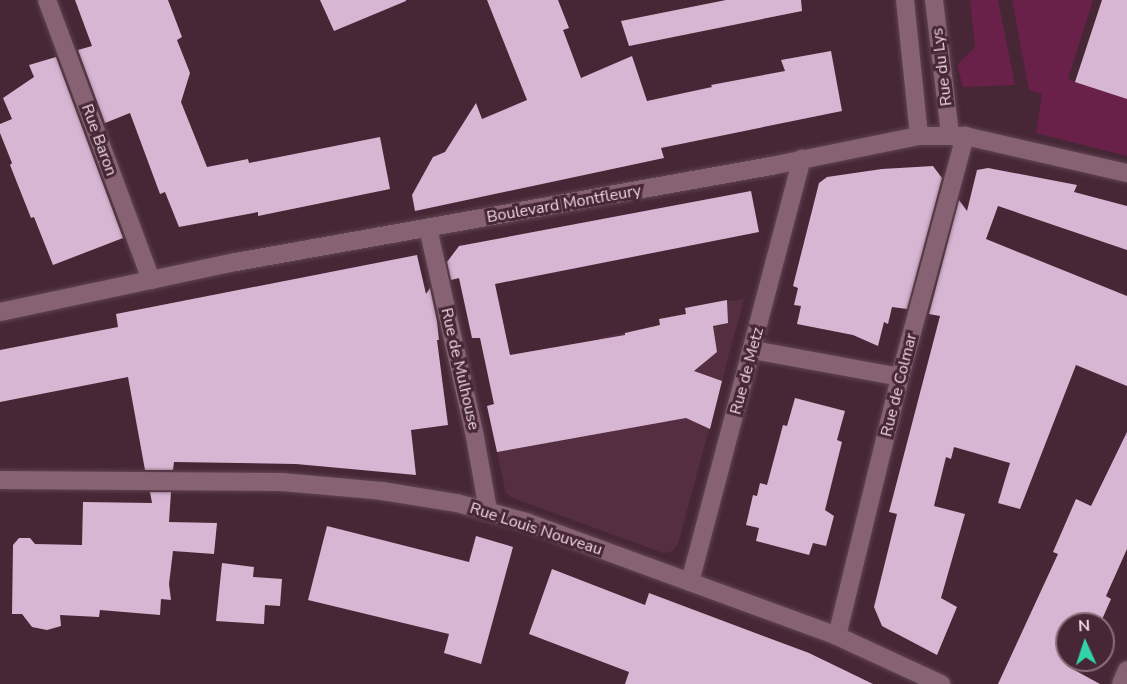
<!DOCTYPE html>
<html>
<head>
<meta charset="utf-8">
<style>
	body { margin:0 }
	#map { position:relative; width:1127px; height:684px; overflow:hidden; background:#472736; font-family:"Nunito Sans",sans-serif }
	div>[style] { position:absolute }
	.built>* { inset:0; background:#552e41 }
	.green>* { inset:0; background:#692149 }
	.building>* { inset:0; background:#d6b6d2 }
	.roads { filter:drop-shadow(0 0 2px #5f4451) drop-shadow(0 0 2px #5f4451) }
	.minor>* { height:18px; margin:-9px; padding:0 9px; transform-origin:9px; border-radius:9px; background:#866273 }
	span { translate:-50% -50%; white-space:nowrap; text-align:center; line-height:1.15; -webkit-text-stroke:6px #472736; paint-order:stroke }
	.street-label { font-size:16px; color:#efd9e2 }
	.north { position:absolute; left:1055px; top:612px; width:60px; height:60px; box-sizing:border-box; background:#472736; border:2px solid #8a6e7b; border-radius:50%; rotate:357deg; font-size:16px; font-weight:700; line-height:24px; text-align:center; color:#efd9e2 }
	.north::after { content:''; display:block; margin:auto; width:21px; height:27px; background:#31d4a9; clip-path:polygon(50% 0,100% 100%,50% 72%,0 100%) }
</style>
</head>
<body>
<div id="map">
	<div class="built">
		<div style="clip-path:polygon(744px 299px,678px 544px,672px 551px,663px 553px,513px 498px,506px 493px,487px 406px,609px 381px,599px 338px,660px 325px,659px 319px,686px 314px,685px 308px)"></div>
	</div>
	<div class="green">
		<div style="clip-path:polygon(970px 0,998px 0,1015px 85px,963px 87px,957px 65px,975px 47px)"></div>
		<div style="clip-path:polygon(1012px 0,1093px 0,1068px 79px,1127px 99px,1127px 156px,1036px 133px,1042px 94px,1029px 90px)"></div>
	</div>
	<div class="building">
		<div style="clip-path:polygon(75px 0,168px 0,182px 37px,177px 40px,190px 73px,181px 102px,207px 167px,248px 159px,249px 163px,380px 137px,390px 189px,258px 216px,258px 212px,179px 227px,165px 192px,160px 194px,130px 113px,105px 123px,78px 50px,92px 46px)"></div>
		<div style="clip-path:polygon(320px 0,406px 0,406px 1px,334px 31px)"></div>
		<div style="clip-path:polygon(487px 0,558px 0,569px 28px,563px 30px,581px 78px,632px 56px,647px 101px,712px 87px,711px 85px,785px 71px,781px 60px,831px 51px,842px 111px,661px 148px,664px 158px,415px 211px,412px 195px,433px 157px,445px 152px,476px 103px,482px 119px,527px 100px)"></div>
		<div style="clip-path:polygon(726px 0,801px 0,802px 11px,629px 46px,621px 21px)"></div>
		<div style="clip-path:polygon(1102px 0,1127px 0,1127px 99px,1075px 82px)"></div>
		<div style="clip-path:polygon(56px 57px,123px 238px,53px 265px,34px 217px,31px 218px,10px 165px,12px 163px,0 133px,0 124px,12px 119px,3px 98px,34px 77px,29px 65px)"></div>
		<div style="clip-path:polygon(933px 166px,942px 178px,907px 309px,892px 307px,888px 324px,884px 322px,878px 346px,853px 335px,797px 324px,801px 306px,794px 305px,798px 288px,793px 286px,819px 183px,827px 177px,882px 169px)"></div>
		<div style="clip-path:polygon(988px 168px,1077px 185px,1074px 192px,1127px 206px,1127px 250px,998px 206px,986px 239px,1127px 296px,1127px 386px,1076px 365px,1020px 509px,998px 503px,1010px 463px,954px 447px,951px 459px,946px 457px,934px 506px,965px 514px,941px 598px,957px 607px,937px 655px,882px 626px,874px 607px,897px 514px,889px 512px,940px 316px,929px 314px,959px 200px,967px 211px,977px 170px)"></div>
		<div style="clip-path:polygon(751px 191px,759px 232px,495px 284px,510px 355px,625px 335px,625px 333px,660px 325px,659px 319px,686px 314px,685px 308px,727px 300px,728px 323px,713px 326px,717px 352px,694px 371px,722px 381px,710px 429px,686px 418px,497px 452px,487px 406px,494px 404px,480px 338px,472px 338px,459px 278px,451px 280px,447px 262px,459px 246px)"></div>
		<div style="clip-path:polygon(417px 255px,426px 294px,430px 288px,437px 321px,439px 340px,437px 340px,448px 425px,411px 430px,416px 475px,296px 464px,174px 462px,173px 470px,145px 470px,128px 377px,0 402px,0 350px,118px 327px,116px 314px)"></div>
		<div style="clip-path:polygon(795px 398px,845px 411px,837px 440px,842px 442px,825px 510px,834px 516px,826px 546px,813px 543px,809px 555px,756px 541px,759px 528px,746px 525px,753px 495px,757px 496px,760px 483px,767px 485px,783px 425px,787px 426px)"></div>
		<div style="clip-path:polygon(1127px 432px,1127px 549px,1106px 596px,1111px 599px,1100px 624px,1067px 624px,1067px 666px,1100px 684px,998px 684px,1058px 554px,1053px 552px,1076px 499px,1091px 506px)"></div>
		<div style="clip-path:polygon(150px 492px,171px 492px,169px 522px,217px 523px,214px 554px,173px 551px,169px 584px,171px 600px,161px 599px,160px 615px,100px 610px,99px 617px,60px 615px,61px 626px,47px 630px,32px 627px,22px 614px,12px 614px,13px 545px,19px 538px,30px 538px,35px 544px,82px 545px,83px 502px,152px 503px)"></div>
		<div style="clip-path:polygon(327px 526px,469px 562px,476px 536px,513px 547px,481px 664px,444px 653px,449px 634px,308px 600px)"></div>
		<div style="clip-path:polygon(222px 563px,254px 567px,253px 577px,282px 579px,280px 606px,265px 605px,264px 624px,216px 621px)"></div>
		<div style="clip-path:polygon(552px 569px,645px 605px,649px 593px,809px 653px,873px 684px,625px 684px,629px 672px,529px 634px)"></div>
	</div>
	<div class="roads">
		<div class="minor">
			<div style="left:47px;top:0;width:299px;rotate:69.6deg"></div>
			<div style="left:905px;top:0;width:137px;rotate:84.1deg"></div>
			<div style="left:934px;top:0;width:135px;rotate:83.2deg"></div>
			<div style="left:428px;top:228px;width:214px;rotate:77.3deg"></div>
			<div style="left:475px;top:437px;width:74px;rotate:79.9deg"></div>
			<div style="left:0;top:312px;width:241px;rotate:-12deg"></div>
			<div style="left:236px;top:262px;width:544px;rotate:-10.17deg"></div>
			<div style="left:771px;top:166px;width:151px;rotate:-11.5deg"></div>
			<div style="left:919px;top:136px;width:46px"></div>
			<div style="left:965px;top:136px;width:166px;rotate:12.9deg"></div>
			<div style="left:753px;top:350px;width:149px;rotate:10.4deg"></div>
			<div style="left:0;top:480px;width:282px;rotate:0.4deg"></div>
			<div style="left:282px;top:482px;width:100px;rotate:5.1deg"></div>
			<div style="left:382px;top:491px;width:76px;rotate:9.1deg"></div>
			<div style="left:457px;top:503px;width:72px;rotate:15.4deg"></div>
			<div style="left:526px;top:522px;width:331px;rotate:20.1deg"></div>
			<div style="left:837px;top:636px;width:115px;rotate:24.8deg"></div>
			<div style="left:690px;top:582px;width:438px;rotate:-75.2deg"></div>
			<div style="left:837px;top:636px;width:267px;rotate:-76.3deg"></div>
			<div style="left:900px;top:377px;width:250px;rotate:-74.9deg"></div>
			<div style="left:1121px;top:684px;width:15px;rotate:-67deg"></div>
		</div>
	</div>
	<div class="street-label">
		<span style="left:942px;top:67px;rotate:-97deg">Rue du Lys</span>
		<span style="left:99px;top:140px;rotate:70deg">Rue Baron</span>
		<span style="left:564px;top:204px;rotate:-10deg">Boulevard Montfleury</span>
		<span style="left:460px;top:369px;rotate:77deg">Rue de Mulhouse</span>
		<span style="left:747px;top:371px;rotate:-75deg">Rue de Metz</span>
		<span style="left:899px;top:385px;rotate:-76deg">Rue de Colmar</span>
		<span style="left:536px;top:529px;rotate:18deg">Rue Louis Nouveau</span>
	</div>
	<div class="north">N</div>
</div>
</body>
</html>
